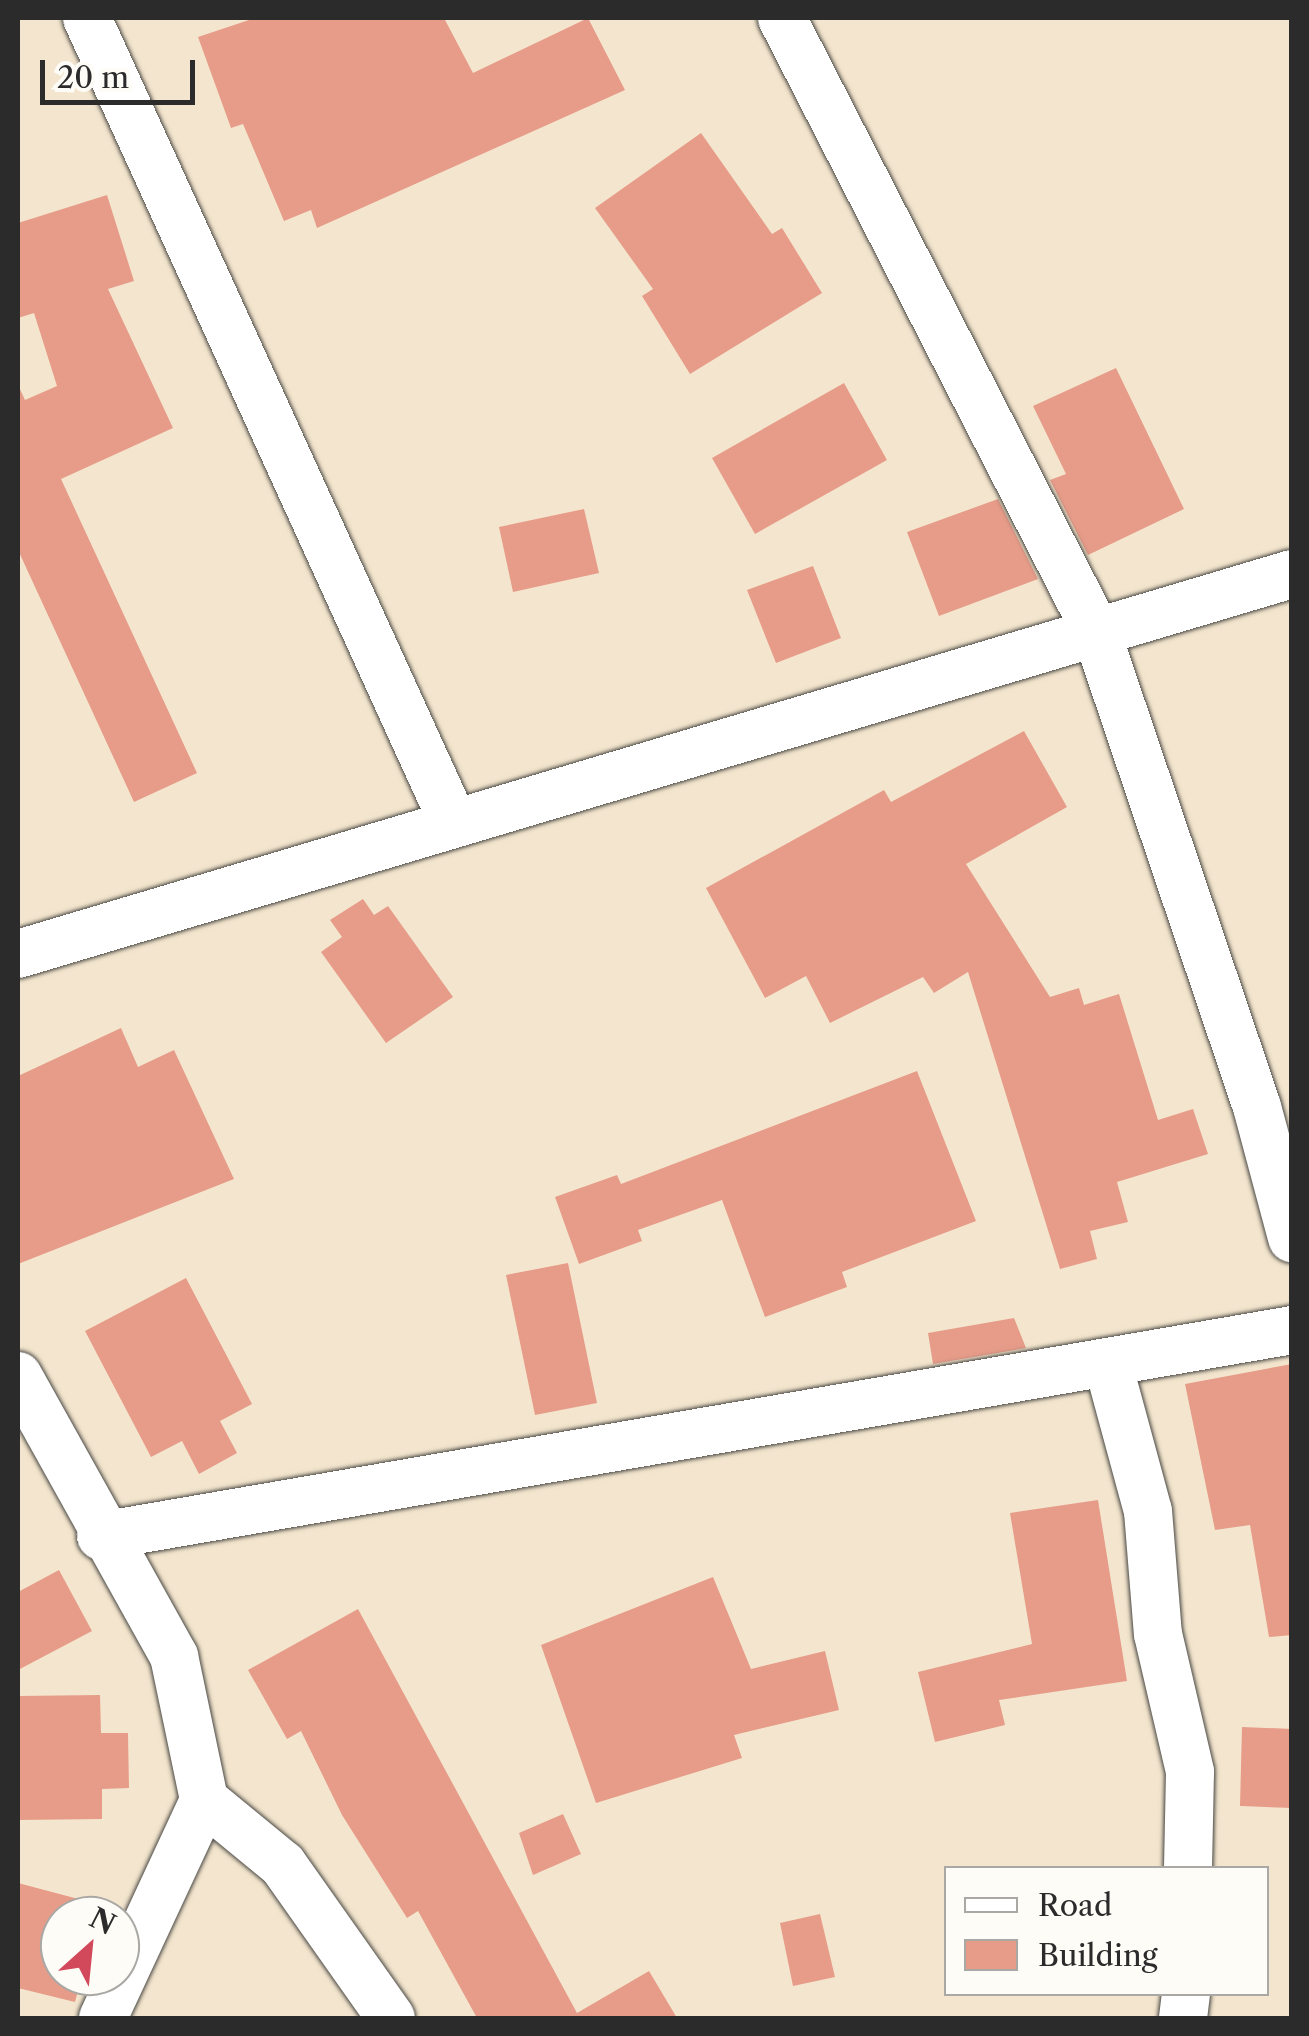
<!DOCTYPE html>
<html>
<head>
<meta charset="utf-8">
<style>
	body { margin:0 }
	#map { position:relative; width:1309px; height:2036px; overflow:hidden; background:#f4e6ce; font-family:"Libre Caslon Text",serif }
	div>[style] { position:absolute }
	.building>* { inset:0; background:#e69c89 }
	.roads { filter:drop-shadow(0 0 2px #494743) drop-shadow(0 0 2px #494743) }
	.street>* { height:48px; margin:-24px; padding:0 24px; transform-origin:24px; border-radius:24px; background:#fff }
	span { translate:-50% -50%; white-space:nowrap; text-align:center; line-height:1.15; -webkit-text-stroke:9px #fdfcf7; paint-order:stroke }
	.frame { position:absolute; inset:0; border:20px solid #2b2b2b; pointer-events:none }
	.legend { position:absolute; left:944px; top:1866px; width:325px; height:130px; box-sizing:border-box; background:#fdfcf7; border:2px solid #a9a8a5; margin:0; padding:12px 18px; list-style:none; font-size:30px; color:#2b2b2b }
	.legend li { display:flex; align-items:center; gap:20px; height:50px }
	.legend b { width:50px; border:2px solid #a9a8a5 }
	.north { position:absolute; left:40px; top:1896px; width:100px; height:100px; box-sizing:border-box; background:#fdfcf7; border:2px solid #a9a8a5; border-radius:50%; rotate:27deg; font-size:28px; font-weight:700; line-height:40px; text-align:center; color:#2b2b2b }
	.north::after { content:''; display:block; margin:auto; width:35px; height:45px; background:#d1495b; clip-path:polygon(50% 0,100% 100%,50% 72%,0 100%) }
	.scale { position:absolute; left:40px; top:60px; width:155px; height:45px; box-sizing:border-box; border:5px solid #2b2b2b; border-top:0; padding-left:12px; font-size:30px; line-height:35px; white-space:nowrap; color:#2b2b2b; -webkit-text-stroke:8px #fdfcf7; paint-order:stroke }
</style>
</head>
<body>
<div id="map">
	<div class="building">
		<div style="clip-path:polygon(255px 18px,444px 18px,473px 73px,588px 18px,625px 90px,317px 228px,311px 210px,284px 221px,243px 124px,231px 128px,198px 37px)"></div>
		<div style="clip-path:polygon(701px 133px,772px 234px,782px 228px,822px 293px,690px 374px,642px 296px,653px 289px,595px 208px)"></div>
		<div style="clip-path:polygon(107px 195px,134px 281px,108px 289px,173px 428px,61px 479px,197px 773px,134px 802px,18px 550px,18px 385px,25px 400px,57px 386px,34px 313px,18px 318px,18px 223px)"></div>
		<div style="clip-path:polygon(1116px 368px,1184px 509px,1088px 555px,1050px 480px,1066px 474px,1033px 406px)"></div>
		<div style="clip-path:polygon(844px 383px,887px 460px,755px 534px,712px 458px)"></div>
		<div style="clip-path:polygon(998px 499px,1038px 579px,939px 616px,907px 532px)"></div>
		<div style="clip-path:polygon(584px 509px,599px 573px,513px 592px,499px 527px)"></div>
		<div style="clip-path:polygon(813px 566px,841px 638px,776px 663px,747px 590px)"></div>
		<div style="clip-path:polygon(1024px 731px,1067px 807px,966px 864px,1050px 997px,1079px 988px,1084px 1005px,1119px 994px,1158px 1120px,1193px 1109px,1208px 1154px,1117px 1182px,1128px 1222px,1090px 1231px,1097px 1259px,1060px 1269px,968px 972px,934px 993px,923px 977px,830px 1023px,806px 976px,765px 998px,706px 888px,884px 790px,891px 802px)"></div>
		<div style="clip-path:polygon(363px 899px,374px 915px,388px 906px,453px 997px,386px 1043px,321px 952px,342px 937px,330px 920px)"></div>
		<div style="clip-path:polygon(121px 1028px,138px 1067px,174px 1050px,234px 1179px,18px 1264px,18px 1076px)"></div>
		<div style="clip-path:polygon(917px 1071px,976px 1221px,842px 1272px,847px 1287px,765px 1317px,722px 1200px,638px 1230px,642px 1241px,579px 1264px,555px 1197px,617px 1175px,621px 1184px)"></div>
		<div style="clip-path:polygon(568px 1263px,597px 1403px,535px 1415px,506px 1275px)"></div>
		<div style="clip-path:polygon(186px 1278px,252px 1404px,220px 1421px,237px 1453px,199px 1474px,182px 1441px,151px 1457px,85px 1331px)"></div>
		<div style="clip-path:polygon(1014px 1318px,1026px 1348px,933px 1364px,928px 1333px)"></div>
		<div style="clip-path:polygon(1292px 1364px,1292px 1635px,1269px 1637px,1250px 1525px,1215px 1530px,1185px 1384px)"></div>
		<div style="clip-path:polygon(1098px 1500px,1127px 1681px,999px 1700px,1005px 1725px,935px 1742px,918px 1672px,1032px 1644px,1010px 1513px)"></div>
		<div style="clip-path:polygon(59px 1570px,92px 1631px,18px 1670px,18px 1592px)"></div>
		<div style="clip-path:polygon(713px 1577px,751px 1669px,825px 1651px,839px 1710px,734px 1735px,742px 1758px,596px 1803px,541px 1645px)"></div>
		<div style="clip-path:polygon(358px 1609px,577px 2013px,649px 1971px,677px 2018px,477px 2018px,418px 1911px,407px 1918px,342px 1815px,301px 1731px,287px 1739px,248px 1670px)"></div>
		<div style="clip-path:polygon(100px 1695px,101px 1733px,128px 1733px,129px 1788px,102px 1789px,102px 1819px,18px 1820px,18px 1696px)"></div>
		<div style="clip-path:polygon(1242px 1727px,1292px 1729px,1292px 1808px,1240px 1806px)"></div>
		<div style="clip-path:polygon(563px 1814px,581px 1854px,533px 1875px,519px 1833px)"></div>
		<div style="clip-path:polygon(18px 1883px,101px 1905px,98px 1916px,60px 1916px,60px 1976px,82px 1976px,75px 2002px,18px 1988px)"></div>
		<div style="clip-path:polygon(820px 1914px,835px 1977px,793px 1986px,780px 1923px)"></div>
	</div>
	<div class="roads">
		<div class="street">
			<div style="left:87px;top:18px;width:883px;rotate:65.52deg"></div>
			<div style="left:782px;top:18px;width:689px;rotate:62.88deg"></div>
			<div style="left:1096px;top:631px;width:502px;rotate:71.31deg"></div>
			<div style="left:1257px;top:1107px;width:136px;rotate:75deg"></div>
			<div style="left:18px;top:954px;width:1329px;rotate:-16.61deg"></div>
			<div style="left:1108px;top:1364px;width:152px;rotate:74.8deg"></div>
			<div style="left:1148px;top:1511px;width:123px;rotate:85.4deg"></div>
			<div style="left:1158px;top:1634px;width:142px;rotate:76.9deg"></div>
			<div style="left:1190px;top:1772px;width:96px;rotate:91.2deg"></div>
			<div style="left:18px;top:1376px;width:321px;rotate:60.9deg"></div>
			<div style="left:174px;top:1656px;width:147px;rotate:78.2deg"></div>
			<div style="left:204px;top:1800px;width:102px;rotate:39.4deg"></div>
			<div style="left:283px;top:1865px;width:187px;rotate:54.8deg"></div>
			<div style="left:101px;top:1536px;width:1209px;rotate:-9.81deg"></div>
			<div style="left:103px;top:2018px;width:240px;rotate:-65.1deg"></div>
			<div style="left:1183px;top:2018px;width:24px;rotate:-83deg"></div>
		</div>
	</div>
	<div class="frame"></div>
	<ul class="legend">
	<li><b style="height:12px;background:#fff"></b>Road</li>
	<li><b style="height:28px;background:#e69c89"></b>Building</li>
	</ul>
	<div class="north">N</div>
	<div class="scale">20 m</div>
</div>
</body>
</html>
